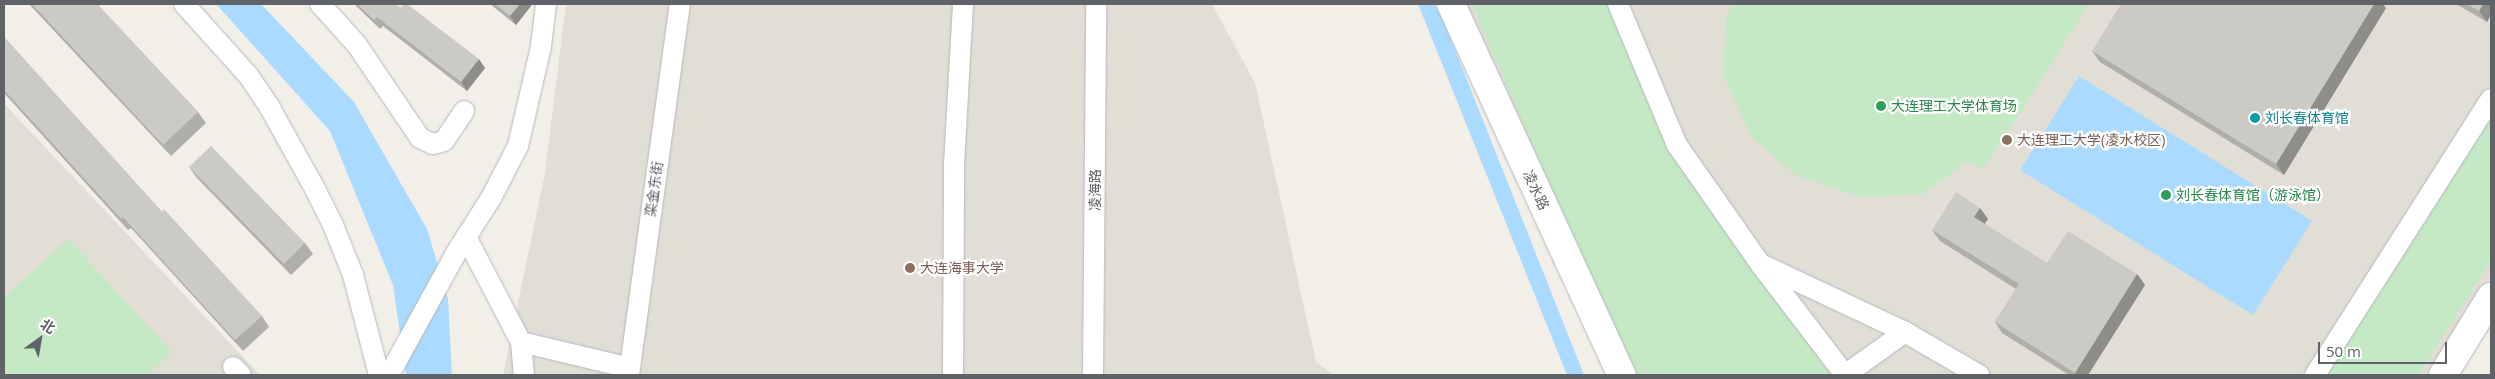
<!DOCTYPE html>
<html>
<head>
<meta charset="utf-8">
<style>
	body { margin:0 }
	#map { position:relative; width:2495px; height:379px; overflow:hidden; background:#f1efe8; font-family:"Open Sans","Noto Sans SC",sans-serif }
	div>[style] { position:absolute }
	.education>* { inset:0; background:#e1ded6 }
	.green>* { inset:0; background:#c5e8c5 }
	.water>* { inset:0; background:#aadaff }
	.roads { filter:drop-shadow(0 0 1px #b5b8bc) drop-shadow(0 0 1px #b5b8bc) }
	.minor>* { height:20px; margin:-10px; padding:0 10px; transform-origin:10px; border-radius:10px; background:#fff }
	.secondary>* { height:28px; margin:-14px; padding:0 14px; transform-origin:14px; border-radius:14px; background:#fff }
	.wall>* { inset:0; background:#afaea9 }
	.shaded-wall>* { inset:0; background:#8f8d8a }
	.building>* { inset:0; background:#cccac5 }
	.dots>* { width:14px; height:14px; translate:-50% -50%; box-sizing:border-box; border:2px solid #fff; border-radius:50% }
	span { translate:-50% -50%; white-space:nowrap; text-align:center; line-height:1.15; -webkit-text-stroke:4.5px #fff; paint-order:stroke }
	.leisure-label { font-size:14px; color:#27864d }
	.left { translate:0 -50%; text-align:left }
	.culture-label { font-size:14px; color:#0d838f }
	.education-label { font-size:14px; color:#785e54 }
	.street-label { font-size:14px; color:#5f6368 }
	.frame { position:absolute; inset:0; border:5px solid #5f6368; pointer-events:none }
	.north { position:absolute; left:15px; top:314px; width:50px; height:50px; -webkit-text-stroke:4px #fff; paint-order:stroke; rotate:32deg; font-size:14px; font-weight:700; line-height:20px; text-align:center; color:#5f6368 }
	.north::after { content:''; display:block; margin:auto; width:18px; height:22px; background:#5f6368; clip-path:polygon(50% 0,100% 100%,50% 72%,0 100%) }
	.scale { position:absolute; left:2318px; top:342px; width:129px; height:22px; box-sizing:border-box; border:2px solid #5f6368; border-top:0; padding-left:6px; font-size:15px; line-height:18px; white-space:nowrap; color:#5f6368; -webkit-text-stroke:4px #fff; paint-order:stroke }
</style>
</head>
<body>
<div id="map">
	<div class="education">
		<div style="clip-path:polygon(566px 4px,1212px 4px,1255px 83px,1316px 362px,1334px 375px,503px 375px,545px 173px)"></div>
		<div style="clip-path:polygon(1460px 4px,2491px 4px,2491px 276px,2431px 375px,1631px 375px)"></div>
		<div style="clip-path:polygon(4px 104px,11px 111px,260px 375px,4px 375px)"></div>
	</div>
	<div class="green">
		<div style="clip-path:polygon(1472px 4px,1618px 4px,1677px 145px,1845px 375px,1632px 375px)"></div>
		<div style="clip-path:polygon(1732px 4px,2089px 4px,2002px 141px,1982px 169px,1967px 162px,1922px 194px,1861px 197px,1797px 176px,1752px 138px,1723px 75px,1726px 21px)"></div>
		<div style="clip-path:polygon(2491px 117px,2491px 260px,2419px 375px,2327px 375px)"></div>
		<div style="clip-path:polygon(68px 239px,172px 352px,147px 375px,4px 375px,4px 297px)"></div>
	</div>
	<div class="water">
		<div style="clip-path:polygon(216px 4px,261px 4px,354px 102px,427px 229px,448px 299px,452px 375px,406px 375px,393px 285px,330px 131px)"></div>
		<div style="clip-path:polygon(1418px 4px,1433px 4px,1440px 12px,1584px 375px,1567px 375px)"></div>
		<div style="clip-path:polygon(2079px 76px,2312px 221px,2253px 315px,2020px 170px)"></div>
	</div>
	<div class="roads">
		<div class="minor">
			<div style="left:184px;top:4px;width:96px;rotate:48deg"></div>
			<div style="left:248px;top:75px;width:40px;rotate:56deg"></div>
			<div style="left:270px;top:108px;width:90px;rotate:60.9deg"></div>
			<div style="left:314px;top:187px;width:42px;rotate:63.4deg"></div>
			<div style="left:333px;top:225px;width:54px;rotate:68.2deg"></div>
			<div style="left:353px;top:275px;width:103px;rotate:75.4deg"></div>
			<div style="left:320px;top:4px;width:55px;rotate:47.9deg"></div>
			<div style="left:357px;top:45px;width:112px;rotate:55.9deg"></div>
			<div style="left:420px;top:138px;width:14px;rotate:25deg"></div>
			<div style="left:433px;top:144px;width:11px;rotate:-15deg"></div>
			<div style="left:444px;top:141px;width:36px;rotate:-56deg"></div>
			<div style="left:1618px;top:4px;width:153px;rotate:67.3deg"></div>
			<div style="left:1677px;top:145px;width:146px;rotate:55deg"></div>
			<div style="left:1761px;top:265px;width:138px;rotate:52.6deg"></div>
			<div style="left:466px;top:237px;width:119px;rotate:62.4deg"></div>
			<div style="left:521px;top:342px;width:33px;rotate:85deg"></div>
			<div style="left:1765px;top:266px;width:155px;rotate:25.2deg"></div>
			<div style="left:521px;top:342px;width:112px;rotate:13.4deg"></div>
			<div style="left:233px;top:367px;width:11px;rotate:45deg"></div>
			<div style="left:389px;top:375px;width:139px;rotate:-61.2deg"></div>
			<div style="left:456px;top:253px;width:65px;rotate:-57.5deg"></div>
			<div style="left:491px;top:198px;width:59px;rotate:-62.6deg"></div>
			<div style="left:518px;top:146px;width:103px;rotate:-77deg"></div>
			<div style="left:541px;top:46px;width:42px;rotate:-83.2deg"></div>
			<div style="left:629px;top:375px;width:374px;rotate:-82.2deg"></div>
			<div style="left:953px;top:375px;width:210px;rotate:-89.7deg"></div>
			<div style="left:954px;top:165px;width:161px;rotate:-86.8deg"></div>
			<div style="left:1093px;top:375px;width:371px;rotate:-89.5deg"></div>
			<div style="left:1845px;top:375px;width:74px;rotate:-35.6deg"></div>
			<div style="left:1905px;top:332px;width:86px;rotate:30.2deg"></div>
			<div style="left:2315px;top:375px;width:327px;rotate:-57.5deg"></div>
		</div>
		<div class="secondary">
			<div style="left:1451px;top:4px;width:409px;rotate:65.3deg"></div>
			<div style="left:2443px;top:375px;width:92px;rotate:-58.4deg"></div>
		</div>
	</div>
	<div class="wall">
		<div style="clip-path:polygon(29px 4px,97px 4px,198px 112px,206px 123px,171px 156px)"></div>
		<div style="clip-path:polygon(354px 4px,396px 4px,400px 8px,485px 68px,467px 91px,383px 26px,380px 29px)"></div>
		<div style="clip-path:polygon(490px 4px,530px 4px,531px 6px,516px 25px)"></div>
		<div style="clip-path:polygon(2456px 4px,2491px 4px,2491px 15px,2487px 22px)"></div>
		<div style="clip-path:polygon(2386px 8px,2284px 175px,2100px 62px,2092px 51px)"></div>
		<div style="clip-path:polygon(4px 37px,162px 212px,262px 316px,269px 327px,243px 351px,131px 228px,128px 230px,4px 93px)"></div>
		<div style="clip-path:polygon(189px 167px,305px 243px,313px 254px,291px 275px,197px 178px)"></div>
		<div style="clip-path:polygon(1980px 208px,1988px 219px,1984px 224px,2047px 263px,2137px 274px,2145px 285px,2088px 375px,2069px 375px,2002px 333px,1995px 322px,2016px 289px,1940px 241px,1932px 230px)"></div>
	</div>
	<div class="shaded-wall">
		<div style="clip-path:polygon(520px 4px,530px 4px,531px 6px,516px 25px,510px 16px)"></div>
		<div style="clip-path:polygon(2374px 4px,2383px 4px,2386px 8px,2284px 175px,2276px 164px)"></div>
		<div style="clip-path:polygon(2483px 4px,2491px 4px,2491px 15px,2487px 22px,2479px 11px)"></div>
		<div style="clip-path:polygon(479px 59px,485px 68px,467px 91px,461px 82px)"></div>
		<div style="clip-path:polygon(1980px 208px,1988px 219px,1982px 228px,1974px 217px)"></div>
		<div style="clip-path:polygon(2137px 274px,2145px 285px,2088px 375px,2077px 375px,2075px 373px)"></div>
	</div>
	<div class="building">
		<div style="clip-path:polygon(32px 4px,97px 4px,198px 112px,163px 145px)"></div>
		<div style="clip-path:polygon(357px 4px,396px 4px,400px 8px,404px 4px,407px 4px,479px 59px,461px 82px,377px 17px,374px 20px)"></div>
		<div style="clip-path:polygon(495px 4px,520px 4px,510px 16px)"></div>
		<div style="clip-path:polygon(2121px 4px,2374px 4px,2276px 164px,2092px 51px)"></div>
		<div style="clip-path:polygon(2467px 4px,2483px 4px,2479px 11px)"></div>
		<div style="clip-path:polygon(4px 37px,162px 212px,164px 209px,262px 316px,235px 340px,123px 217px,121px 219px,4px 90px)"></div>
		<div style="clip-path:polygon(211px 146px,305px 243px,284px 264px,189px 167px)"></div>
		<div style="clip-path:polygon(1956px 192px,1980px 208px,1974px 217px,2047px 263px,2068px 231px,2137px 274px,2075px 373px,1995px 322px,2019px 284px,1932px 230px)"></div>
	</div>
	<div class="dots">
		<div style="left:1881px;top:106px;background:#2e9e5b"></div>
		<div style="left:2255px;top:118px;background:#0f9aa8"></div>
		<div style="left:2007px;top:140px;background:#8d6e63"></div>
		<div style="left:2166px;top:195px;background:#2e9e5b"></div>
		<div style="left:910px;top:268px;background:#8d6e63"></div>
	</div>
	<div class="leisure-label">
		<span class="left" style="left:1891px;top:106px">大连理工大学体育场</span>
		<span class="left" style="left:2176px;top:195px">刘长春体育馆（游泳馆）</span>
	</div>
	<div class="culture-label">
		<span class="left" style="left:2265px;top:118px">刘长春体育馆</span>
	</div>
	<div class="education-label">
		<span class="left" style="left:2017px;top:140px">大连理工大学(凌水校区)</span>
		<span class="left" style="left:920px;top:268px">大连海事大学</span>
	</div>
	<div class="street-label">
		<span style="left:654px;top:189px;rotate:-82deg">栾金东街</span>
		<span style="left:1095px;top:190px;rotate:-90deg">凌海路</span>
		<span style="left:1536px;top:190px;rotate:65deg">凌水路</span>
	</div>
	<div class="frame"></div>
	<div class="north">北</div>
	<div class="scale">50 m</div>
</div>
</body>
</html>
